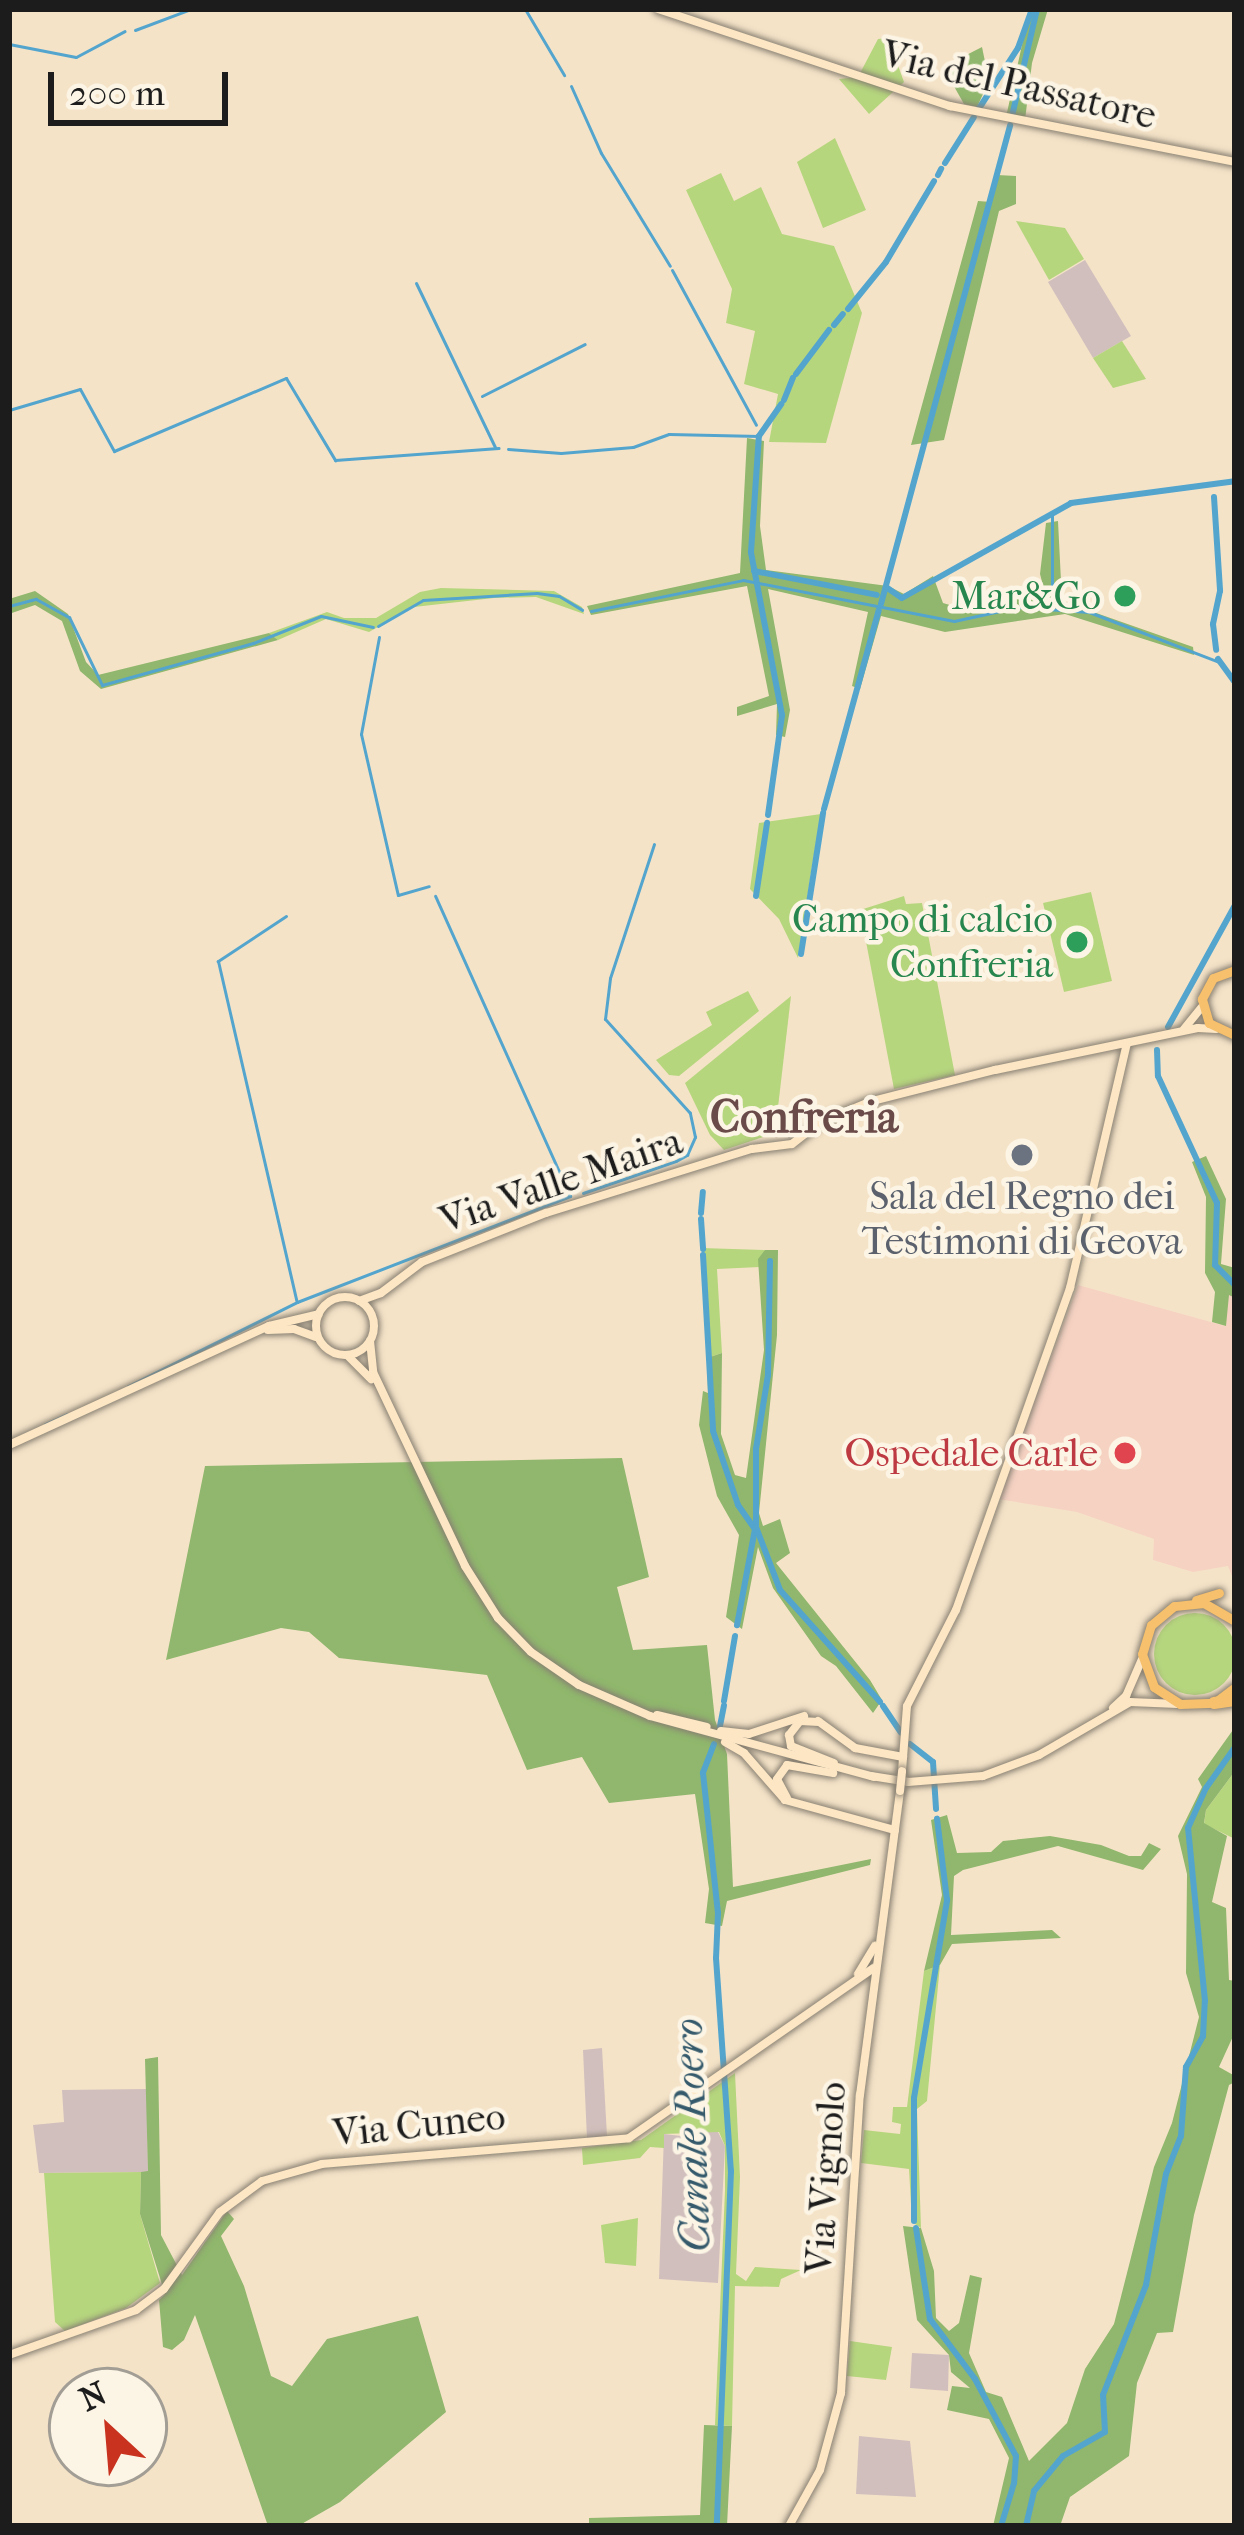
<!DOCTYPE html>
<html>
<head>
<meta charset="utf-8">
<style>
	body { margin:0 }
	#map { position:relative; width:1244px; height:2535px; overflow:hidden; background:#f5e3c8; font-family:"IM FELL French Canon",serif }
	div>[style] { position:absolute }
	.built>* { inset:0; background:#f6d2c3 }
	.industrial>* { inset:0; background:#d1bfbd }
	.green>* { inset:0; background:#b6d67e }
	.round { border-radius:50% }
	.forest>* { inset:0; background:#90b76d }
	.stream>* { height:3px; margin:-1.5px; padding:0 1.5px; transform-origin:1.5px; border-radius:1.5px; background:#53a5ce }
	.canal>* { height:6px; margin:-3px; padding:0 3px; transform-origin:3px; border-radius:3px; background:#53a5ce }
	.roads { filter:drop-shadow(0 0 3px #888072) drop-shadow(0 0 3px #888072) }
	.secondary>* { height:8px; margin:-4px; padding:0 4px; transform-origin:4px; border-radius:4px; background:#fce6c4 }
	.secondary>.ring { margin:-4px; padding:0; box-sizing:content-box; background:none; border:8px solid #fce6c4; border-radius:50% }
	.primary>* { height:9px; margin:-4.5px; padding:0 4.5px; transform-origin:4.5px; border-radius:4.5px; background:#f7c06c }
	.highway>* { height:12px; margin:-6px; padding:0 6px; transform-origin:6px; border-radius:6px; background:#f7c06c }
	.bridges { filter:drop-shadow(0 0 3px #888072) drop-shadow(0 0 3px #888072) }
	.secondary-bridge>* { height:8px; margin:-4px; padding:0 4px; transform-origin:4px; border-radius:4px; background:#fce6c4 }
	.dots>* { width:33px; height:33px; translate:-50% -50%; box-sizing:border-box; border:6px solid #fcf5e5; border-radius:50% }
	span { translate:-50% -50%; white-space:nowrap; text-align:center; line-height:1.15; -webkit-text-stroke:9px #fcf5e5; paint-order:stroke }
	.street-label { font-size:39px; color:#1c1c1c }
	.leisure-label { font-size:39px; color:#27864d }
	.right { translate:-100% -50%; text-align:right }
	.worship-label { font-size:39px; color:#5b616d }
	.health-label { font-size:39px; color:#be3a42 }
	.water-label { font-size:42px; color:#355a6c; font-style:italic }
	.quarter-label { font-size:45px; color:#6a4b4a; font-weight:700 }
	.frame { position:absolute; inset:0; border:12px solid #1c1c1c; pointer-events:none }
	.north { position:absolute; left:48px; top:2367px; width:120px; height:120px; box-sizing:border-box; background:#fcf5e5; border:3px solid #a29e95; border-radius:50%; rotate:334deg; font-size:33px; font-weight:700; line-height:48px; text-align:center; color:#1c1c1c }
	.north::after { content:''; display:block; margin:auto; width:42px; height:54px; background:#c8321e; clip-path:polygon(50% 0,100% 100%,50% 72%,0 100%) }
	.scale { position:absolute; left:48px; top:72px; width:180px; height:54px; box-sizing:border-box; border:6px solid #1c1c1c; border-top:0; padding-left:15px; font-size:36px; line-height:42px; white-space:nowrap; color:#1c1c1c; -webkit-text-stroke:9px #fcf5e5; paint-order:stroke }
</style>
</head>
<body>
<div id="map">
	<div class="built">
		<div style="clip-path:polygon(1078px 1285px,1225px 1326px,1229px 1294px,1235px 1298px,1235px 1584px,1228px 1566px,1193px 1572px,1153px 1560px,1154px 1539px,1077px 1512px,998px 1499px)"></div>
	</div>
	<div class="industrial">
		<div style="clip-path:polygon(1085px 260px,1131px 336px,1093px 358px,1048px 282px)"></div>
		<div style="clip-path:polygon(602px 2048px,607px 2136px,587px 2139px,583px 2050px)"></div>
		<div style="clip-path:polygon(147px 2089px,148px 2172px,39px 2173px,33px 2125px,64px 2122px,62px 2090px)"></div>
		<div style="clip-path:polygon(704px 2130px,718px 2132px,725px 2146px,718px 2283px,659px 2279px,664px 2134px,690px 2137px)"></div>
		<div style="clip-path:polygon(912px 2353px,949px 2355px,948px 2391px,910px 2388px)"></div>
		<div style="clip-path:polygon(859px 2436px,910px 2441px,916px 2497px,856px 2494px)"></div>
	</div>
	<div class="green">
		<div style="clip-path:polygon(888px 38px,904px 82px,869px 114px,839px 79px,858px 77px,878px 39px)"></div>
		<div style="clip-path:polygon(835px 138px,866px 210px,823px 228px,797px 162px)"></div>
		<div style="clip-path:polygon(721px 173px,734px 201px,761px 187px,782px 234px,834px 246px,862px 313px,826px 443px,769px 442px,778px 394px,744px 384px,755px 331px,726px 323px,732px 289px,686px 190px)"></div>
		<div style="clip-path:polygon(1016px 221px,1065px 228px,1084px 259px,1049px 280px)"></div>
		<div style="clip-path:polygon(1122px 341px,1146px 379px,1113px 388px,1093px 358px)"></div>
		<div style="clip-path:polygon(441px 588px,554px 591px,582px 607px,584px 614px,536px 597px,494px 598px,414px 607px,369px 632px,326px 619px,278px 640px,269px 633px,327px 612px,344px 618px,376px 618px,420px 592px)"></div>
		<div style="clip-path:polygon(821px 814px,812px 866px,798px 958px,779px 919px,750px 889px,759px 823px)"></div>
		<div style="clip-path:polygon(1091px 892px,1112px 981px,1064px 992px,1043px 903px)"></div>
		<div style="clip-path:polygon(904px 896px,906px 904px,922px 903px,955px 1075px,894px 1089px,860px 910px)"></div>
		<div style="clip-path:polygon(748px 991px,759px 1011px,679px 1076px,669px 1075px,656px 1060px,712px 1025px,706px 1012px)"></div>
		<div style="clip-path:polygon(791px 996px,775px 1133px,724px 1150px,710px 1135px,685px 1083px)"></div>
		<div style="clip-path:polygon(702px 1248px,765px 1250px,760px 1267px,717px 1269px,722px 1353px,707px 1358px)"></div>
		<div class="round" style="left:1154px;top:1613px;width:82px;height:82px"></div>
		<div style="clip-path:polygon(1235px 1771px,1235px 1839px,1204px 1824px,1206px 1810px)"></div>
		<div style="clip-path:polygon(940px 1965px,927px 2101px,917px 2109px,921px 2228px,912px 2222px,909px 2169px,861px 2163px,864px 2130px,900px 2134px,901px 2124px,892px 2122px,893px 2107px,907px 2107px,924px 1971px)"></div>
		<div style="clip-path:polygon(735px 2073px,740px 2177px,736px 2274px,746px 2281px,755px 2267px,801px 2270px,781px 2279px,779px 2287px,735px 2286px,732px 2426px,715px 2425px,725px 2190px,725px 2146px,719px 2132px,664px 2134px,664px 2148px,650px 2147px,640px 2158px,583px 2165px,582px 2148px,641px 2140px)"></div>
		<div style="clip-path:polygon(141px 2172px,140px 2214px,160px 2283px,126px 2308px,65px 2331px,55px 2322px,44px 2173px)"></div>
		<div style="clip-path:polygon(638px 2218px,636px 2266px,605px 2263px,601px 2225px)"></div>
		<div style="clip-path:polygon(850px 2341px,892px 2347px,886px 2380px,847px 2376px)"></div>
	</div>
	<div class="forest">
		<div style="clip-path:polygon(1030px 9px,1048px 9px,1032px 63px,1025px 120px,1006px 117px)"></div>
		<div style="clip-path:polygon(982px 47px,989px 81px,977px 107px,964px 104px,943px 67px)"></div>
		<div style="clip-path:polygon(997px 175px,1016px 176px,1016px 204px,999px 211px,944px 440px,911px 445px,978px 201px,991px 202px)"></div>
		<div style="clip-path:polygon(747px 438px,764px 441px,760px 526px,766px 570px,888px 586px,904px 594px,933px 576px,943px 603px,960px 608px,1030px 590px,1045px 593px,1040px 574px,1046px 523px,1058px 521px,1062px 601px,1193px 647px,1194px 655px,1065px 614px,945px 632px,881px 616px,860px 689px,852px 686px,868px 612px,768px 589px,790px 710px,785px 737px,776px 735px,777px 704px,737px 716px,737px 707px,769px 696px,747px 586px,591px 615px,587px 606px,740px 573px)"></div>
		<div style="clip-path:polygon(35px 591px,68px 614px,86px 662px,98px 675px,269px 633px,278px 640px,101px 689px,80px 671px,62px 621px,35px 605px,9px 614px,9px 599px)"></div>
		<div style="clip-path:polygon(1206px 1156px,1226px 1199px,1221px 1264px,1235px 1268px,1235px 1298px,1229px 1295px,1226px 1326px,1212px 1322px,1215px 1292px,1205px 1273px,1206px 1197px,1192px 1162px)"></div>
		<div style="clip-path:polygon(765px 1250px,778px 1250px,777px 1335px,759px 1513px,763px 1526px,780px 1519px,790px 1553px,776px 1563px,870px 1680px,882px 1700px,873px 1713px,836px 1666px,821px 1656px,773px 1588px,758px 1547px,742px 1629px,726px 1617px,739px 1535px,717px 1496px,699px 1425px,703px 1391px,708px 1393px,707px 1358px,722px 1353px,721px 1434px,735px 1475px,746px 1478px,764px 1350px,758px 1259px)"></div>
		<div style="clip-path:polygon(622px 1458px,649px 1577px,617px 1587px,633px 1650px,707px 1645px,715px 1720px,727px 1754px,733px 1887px,871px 1859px,870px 1865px,727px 1901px,722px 1926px,705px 1923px,709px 1889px,695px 1794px,609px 1803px,582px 1757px,527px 1770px,487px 1675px,339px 1658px,309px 1632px,281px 1628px,166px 1660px,205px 1466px)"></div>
		<div style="clip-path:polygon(1235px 1727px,1235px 1771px,1206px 1810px,1204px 1823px,1227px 1836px,1212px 1902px,1226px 1908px,1229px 1980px,1235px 1981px,1235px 2032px,1219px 2067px,1235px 2076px,1235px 2082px,1229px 2085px,1194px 2215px,1173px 2332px,1157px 2333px,1137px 2383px,1129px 2456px,1070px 2497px,1060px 2526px,993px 2526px,1009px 2458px,989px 2419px,947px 2410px,952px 2386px,970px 2388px,951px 2372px,949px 2355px,917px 2320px,903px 2226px,921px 2228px,934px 2271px,936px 2318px,949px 2331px,959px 2323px,970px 2275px,982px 2278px,969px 2353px,986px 2392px,1002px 2397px,1029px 2461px,1067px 2423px,1085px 2369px,1114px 2324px,1154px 2167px,1172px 2123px,1199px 2017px,1186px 1973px,1187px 1874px,1178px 1836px,1202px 1787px,1198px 1779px)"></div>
		<div style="clip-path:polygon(947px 1815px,957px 1853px,991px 1852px,1003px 1841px,1050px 1836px,1101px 1845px,1129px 1856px,1141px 1856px,1149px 1843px,1161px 1849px,1143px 1870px,1058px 1846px,963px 1870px,954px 1876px,951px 1935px,1052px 1930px,1061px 1938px,952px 1944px,940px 1965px,924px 1971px,942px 1895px,931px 1820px)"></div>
		<div style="clip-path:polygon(158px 2057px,161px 2235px,182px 2275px,227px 2211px,234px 2219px,221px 2236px,244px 2286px,271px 2376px,292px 2386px,327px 2339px,418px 2316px,446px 2412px,340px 2502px,298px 2526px,268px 2526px,195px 2315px,184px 2340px,172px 2350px,163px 2347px,159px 2300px,165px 2294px,140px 2214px,141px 2172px,148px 2171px,145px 2059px)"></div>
		<div style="clip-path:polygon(704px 2425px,732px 2426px,727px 2526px,589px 2526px,589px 2518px,700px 2515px)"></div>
	</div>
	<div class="stream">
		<div style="left:525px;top:9px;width:77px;rotate:59.4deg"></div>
		<div style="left:135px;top:30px;width:60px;rotate:-20.6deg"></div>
		<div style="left:9px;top:44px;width:68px;rotate:11deg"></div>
		<div style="left:76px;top:57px;width:55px;rotate:-28deg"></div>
		<div style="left:571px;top:86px;width:73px;rotate:65.9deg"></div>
		<div style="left:601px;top:153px;width:132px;rotate:58.6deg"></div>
		<div style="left:672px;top:270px;width:176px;rotate:61.5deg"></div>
		<div style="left:416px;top:283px;width:182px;rotate:64.3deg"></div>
		<div style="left:482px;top:396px;width:115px;rotate:-26.8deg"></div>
		<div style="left:9px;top:410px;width:74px;rotate:-16.5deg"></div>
		<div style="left:80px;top:389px;width:71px;rotate:61.3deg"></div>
		<div style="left:114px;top:451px;width:187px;rotate:-23deg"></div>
		<div style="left:286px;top:378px;width:96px;rotate:59.1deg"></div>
		<div style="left:335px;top:460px;width:164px;rotate:-4.2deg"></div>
		<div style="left:508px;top:449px;width:53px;rotate:4.3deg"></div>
		<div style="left:561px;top:453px;width:72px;rotate:-4.8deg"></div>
		<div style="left:633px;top:447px;width:38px;rotate:-20deg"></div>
		<div style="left:669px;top:434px;width:90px;rotate:1.3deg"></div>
		<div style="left:1052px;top:513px;width:91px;rotate:90deg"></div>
		<div style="left:9px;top:606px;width:28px;rotate:-15deg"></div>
		<div style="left:36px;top:599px;width:38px;rotate:29deg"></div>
		<div style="left:69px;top:617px;width:76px;rotate:64.1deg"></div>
		<div style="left:102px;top:685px;width:157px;rotate:-15.5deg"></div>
		<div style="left:253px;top:643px;width:73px;rotate:-21.7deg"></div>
		<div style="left:321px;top:616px;width:53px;rotate:11.9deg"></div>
		<div style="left:591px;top:611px;width:155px;rotate:-11.5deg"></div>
		<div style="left:743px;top:580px;width:215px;rotate:11deg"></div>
		<div style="left:954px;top:621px;width:66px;rotate:-12.3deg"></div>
		<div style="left:1018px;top:607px;width:71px;rotate:4deg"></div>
		<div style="left:1089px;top:612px;width:139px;rotate:21deg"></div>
		<div style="left:378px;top:626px;width:52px;rotate:-30deg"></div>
		<div style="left:423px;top:600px;width:114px;rotate:-3.5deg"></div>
		<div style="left:537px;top:593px;width:22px;rotate:8deg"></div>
		<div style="left:559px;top:596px;width:27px;rotate:31deg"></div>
		<div style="left:379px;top:637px;width:99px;rotate:100.5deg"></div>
		<div style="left:361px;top:734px;width:165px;rotate:77.1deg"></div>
		<div style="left:398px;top:895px;width:32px;rotate:-16deg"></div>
		<div style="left:286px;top:916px;width:82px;rotate:146.5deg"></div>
		<div style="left:218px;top:961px;width:348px;rotate:77deg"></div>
		<div style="left:583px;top:1193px;width:98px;rotate:-19deg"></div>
		<div style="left:676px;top:1161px;width:13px;rotate:-29deg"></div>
		<div style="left:687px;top:1155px;width:20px;rotate:-66deg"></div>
		<div style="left:695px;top:1137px;width:25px;rotate:-102deg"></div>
		<div style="left:690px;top:1113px;width:127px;rotate:-132.1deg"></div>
		<div style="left:605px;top:1019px;width:41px;rotate:-83deg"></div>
		<div style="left:610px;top:978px;width:141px;rotate:-71.8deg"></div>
		<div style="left:128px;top:1386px;width:189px;rotate:-26.4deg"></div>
		<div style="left:297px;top:1302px;width:293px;rotate:-21.2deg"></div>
		<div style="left:570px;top:1196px;width:329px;rotate:-114.2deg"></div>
		<div style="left:45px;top:1424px;width:24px;rotate:-24deg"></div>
	</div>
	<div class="canal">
		<div style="left:978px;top:110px;width:74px;rotate:-57.2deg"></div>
		<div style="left:1018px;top:48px;width:41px;rotate:-70.3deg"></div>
		<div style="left:1012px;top:116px;width:110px;rotate:-76.8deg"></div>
		<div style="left:945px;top:163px;width:54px;rotate:-57.8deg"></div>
		<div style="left:938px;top:175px;width:7px;rotate:-63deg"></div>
		<div style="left:848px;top:309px;width:60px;rotate:-51deg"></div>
		<div style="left:886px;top:262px;width:94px;rotate:-59.3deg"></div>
		<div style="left:834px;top:325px;width:14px;rotate:-51deg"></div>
		<div style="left:796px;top:374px;width:55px;rotate:-53.1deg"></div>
		<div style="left:784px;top:400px;width:24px;rotate:-68deg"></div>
		<div style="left:1214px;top:497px;width:94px;rotate:86.3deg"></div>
		<div style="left:1220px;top:591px;width:34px;rotate:102deg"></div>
		<div style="left:1213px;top:624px;width:26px;rotate:83deg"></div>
		<div style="left:754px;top:571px;width:125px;rotate:11deg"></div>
		<div style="left:886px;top:587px;width:19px;rotate:35deg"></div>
		<div style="left:902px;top:598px;width:194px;rotate:-29.3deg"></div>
		<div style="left:1071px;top:503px;width:165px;rotate:-7.6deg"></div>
		<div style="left:881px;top:604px;width:496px;rotate:-74.9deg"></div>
		<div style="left:1218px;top:659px;width:29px;rotate:54deg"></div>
		<div style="left:824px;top:809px;width:206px;rotate:-74.6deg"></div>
		<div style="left:768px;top:815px;width:101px;rotate:-82deg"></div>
		<div style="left:782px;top:715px;width:166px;rotate:-100.8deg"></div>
		<div style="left:751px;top:552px;width:116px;rotate:-86.1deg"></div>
		<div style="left:759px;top:436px;width:39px;rotate:-55deg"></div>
		<div style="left:756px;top:896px;width:74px;rotate:-81.4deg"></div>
		<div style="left:801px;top:954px;width:143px;rotate:-81.1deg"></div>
		<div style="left:1168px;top:1027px;width:139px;rotate:-61.2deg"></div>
		<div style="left:1157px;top:1050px;width:26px;rotate:88deg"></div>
		<div style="left:1158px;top:1076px;width:140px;rotate:65.1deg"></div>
		<div style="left:1217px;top:1203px;width:62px;rotate:91.8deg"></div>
		<div style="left:1215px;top:1265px;width:28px;rotate:45deg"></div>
		<div style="left:701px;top:1213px;width:21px;rotate:-85deg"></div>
		<div style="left:701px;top:1219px;width:30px;rotate:86deg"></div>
		<div style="left:703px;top:1255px;width:176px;rotate:86.7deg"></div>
		<div style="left:713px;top:1431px;width:78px;rotate:71.3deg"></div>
		<div style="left:738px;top:1505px;width:29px;rotate:55deg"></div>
		<div style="left:755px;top:1529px;width:98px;rotate:100.6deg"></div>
		<div style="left:770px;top:1261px;width:114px;rotate:91deg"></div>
		<div style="left:768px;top:1375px;width:75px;rotate:99.2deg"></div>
		<div style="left:756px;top:1449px;width:78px;rotate:90deg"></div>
		<div style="left:756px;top:1527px;width:67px;rotate:69.1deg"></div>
		<div style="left:780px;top:1590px;width:150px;rotate:48.2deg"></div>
		<div style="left:724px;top:1701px;width:66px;rotate:-80.4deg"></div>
		<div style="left:883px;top:1706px;width:32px;rotate:56deg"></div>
		<div style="left:720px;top:1726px;width:21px;rotate:-79deg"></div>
		<div style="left:714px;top:1744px;width:31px;rotate:111deg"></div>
		<div style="left:703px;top:1773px;width:141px;rotate:83.9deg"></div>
		<div style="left:718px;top:1913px;width:45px;rotate:92.5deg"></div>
		<div style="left:716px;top:1958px;width:214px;rotate:86deg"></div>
		<div style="left:731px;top:2171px;width:355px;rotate:92.3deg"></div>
		<div style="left:910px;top:1744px;width:29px;rotate:38deg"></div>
		<div style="left:933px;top:1762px;width:47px;rotate:86.3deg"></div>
		<div style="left:914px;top:2221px;width:123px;rotate:-90deg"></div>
		<div style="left:914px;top:2098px;width:201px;rotate:-80.5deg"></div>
		<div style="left:947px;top:1900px;width:82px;rotate:-97deg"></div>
		<div style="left:916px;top:2228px;width:92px;rotate:81.3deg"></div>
		<div style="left:930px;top:2319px;width:75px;rotate:53.1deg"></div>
		<div style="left:975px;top:2379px;width:87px;rotate:62deg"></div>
		<div style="left:1016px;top:2456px;width:27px;rotate:94deg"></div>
		<div style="left:1014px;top:2483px;width:45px;rotate:106.8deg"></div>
		<div style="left:1026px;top:2526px;width:36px;rotate:-77deg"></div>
		<div style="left:1034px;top:2491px;width:45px;rotate:-50.4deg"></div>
		<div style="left:1063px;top:2456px;width:48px;rotate:-29.7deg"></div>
		<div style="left:1105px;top:2432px;width:37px;rotate:-93deg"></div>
		<div style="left:1103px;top:2395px;width:118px;rotate:-68.6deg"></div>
		<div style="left:1146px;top:2285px;width:113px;rotate:-79.8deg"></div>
		<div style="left:1166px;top:2174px;width:41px;rotate:-68.5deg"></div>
		<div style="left:1181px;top:2136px;width:69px;rotate:-85.9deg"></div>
		<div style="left:1186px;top:2067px;width:35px;rotate:-61deg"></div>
		<div style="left:1203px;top:2036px;width:35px;rotate:-87deg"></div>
		<div style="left:1205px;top:2001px;width:174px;rotate:-95.6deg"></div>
		<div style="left:1188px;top:1828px;width:44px;rotate:-65.8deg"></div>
		<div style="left:1206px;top:1788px;width:50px;rotate:-54.7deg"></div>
	</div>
	<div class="roads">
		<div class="secondary">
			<div style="left:658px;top:9px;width:308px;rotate:18.4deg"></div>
			<div style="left:950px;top:106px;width:290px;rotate:11.1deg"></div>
			<div style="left:1184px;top:1029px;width:28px;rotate:-51deg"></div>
			<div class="ring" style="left:316px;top:1297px;width:50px;height:50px"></div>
			<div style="left:359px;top:1301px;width:23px;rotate:-20deg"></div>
			<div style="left:381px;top:1293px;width:51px;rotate:-37.1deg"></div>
			<div style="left:422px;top:1262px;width:133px;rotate:-21.6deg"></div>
			<div style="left:546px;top:1213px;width:216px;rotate:-17.3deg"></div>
			<div style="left:752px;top:1149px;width:40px;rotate:-7.1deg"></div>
			<div style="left:792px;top:1144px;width:34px;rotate:-38deg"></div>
			<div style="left:819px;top:1123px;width:54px;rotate:-22.8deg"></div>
			<div style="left:869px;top:1102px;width:130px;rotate:-14.3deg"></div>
			<div style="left:995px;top:1070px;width:207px;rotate:-11.7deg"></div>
			<div style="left:1198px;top:1028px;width:18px;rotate:3deg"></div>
			<div style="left:268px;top:1330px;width:26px;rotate:-2deg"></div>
			<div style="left:294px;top:1329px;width:23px;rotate:20deg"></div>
			<div style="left:370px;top:1341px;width:31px;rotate:84deg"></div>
			<div style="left:373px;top:1372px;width:215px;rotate:64.6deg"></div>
			<div style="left:465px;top:1566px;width:62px;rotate:57.6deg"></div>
			<div style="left:498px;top:1618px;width:47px;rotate:45.9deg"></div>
			<div style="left:531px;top:1652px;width:58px;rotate:34.5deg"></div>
			<div style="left:579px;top:1685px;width:77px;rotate:23.6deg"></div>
			<div style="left:650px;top:1716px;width:232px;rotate:15.2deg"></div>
			<div style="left:348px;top:1356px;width:33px;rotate:45deg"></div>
			<div style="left:9px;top:1445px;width:286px;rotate:-24.6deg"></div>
			<div style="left:269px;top:1326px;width:51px;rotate:-13.5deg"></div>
			<div style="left:1113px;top:1708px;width:18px;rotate:-43deg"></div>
			<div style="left:1126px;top:1696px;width:40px;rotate:-66.6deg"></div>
			<div style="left:657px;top:1715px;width:51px;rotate:13.5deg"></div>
			<div style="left:818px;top:1721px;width:46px;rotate:36.1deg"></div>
			<div style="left:855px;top:1748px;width:49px;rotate:10.6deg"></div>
			<div style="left:819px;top:1722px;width:19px;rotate:-177deg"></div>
			<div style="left:800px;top:1721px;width:18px;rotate:128deg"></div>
			<div style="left:789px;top:1735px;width:11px;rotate:80deg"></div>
			<div style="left:791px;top:1746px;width:46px;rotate:21.6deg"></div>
			<div style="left:721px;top:1731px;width:28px;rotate:6deg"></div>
			<div style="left:749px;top:1734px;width:58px;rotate:-18.1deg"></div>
			<div style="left:725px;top:1742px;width:22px;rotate:30deg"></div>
			<div style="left:744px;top:1753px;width:62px;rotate:48.9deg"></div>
			<div style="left:785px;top:1800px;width:114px;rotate:15.3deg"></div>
			<div style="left:902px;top:1771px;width:65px;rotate:-85.6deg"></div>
			<div style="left:907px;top:1706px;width:108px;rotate:-63deg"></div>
			<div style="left:956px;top:1610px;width:342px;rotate:-70.5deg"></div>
			<div style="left:1070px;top:1288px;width:251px;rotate:-76.9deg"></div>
			<div style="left:871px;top:1776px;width:37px;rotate:9deg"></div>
			<div style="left:908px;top:1782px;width:75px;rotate:-4.6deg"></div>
			<div style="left:983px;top:1776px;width:60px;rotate:-20.6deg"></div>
			<div style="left:1039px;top:1755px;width:105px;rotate:-30.2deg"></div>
			<div style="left:1130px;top:1702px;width:48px;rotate:2.4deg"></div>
			<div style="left:787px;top:1798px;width:21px;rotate:-118deg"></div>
			<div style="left:777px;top:1779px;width:17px;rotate:-54deg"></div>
			<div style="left:787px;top:1765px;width:47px;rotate:9.9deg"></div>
			<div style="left:858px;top:1974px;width:33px;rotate:-59deg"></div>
			<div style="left:9px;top:2355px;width:135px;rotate:-19.5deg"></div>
			<div style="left:136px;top:2310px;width:35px;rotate:-37deg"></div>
			<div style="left:164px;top:2289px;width:95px;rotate:-54deg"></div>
			<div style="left:220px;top:2212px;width:52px;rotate:-36.4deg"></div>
			<div style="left:262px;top:2181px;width:62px;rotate:-15.8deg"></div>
			<div style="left:322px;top:2164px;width:308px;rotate:-4.8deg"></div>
			<div style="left:629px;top:2138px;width:298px;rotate:-34.8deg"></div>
			<div style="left:789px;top:2526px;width:64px;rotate:-61deg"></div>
			<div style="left:820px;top:2470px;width:80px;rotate:-74.7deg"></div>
			<div style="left:841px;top:2393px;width:299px;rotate:-86.4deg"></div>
			<div style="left:860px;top:2095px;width:307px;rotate:-82.5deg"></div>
		</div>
		<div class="primary">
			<div style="left:1235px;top:970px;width:23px;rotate:160deg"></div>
			<div style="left:1213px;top:978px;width:24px;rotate:118deg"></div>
			<div style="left:1202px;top:999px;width:25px;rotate:74deg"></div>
			<div style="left:1209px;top:1023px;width:29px;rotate:25deg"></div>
			<div style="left:1196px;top:1600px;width:24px;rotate:-17deg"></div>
			<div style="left:1235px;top:1621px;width:36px;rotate:-150deg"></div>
			<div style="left:1204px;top:1603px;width:30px;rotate:174deg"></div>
			<div style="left:1174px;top:1606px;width:30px;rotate:140deg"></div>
			<div style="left:1151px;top:1625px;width:30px;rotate:107deg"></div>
			<div style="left:1142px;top:1654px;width:35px;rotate:70deg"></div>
			<div style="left:1154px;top:1687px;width:31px;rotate:33deg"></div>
			<div style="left:1180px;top:1704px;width:34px;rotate:-2deg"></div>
			<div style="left:1214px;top:1703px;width:26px;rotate:-37deg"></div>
		</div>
		<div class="highway">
			<div style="left:1214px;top:1703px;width:21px;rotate:-8deg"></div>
		</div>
	</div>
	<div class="bridges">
		<div class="secondary-bridge">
			<div style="left:900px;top:1791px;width:20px;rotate:-84deg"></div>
		</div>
	</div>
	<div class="dots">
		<div style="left:1125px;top:596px;background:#2e9e5b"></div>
		<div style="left:1077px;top:942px;background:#2e9e5b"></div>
		<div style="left:1022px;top:1155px;background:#6b7280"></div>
		<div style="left:1125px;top:1453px;background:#e0444e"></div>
	</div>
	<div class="street-label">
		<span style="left:1019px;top:85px;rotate:13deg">Via del Passatore</span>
		<span style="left:561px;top:1181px;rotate:-19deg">Via Valle Maira</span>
		<span style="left:419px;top:2125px;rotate:-6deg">Via Cuneo</span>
		<span style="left:826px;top:2178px;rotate:-86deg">Via Vignolo</span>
	</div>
	<div class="leisure-label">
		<span class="right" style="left:1101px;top:596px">Mar&amp;Go</span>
		<span class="right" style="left:1053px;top:942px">Campo di calcio<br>Confreria</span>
	</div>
	<div class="worship-label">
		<span style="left:1022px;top:1219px">Sala del Regno dei<br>Testimoni di Geova</span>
	</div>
	<div class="health-label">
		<span class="right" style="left:1098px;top:1453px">Ospedale Carle</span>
	</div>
	<div class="water-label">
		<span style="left:693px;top:2135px;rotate:-92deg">Canale Roero</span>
	</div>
	<div class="quarter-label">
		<span style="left:804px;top:1118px">Confreria</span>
	</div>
	<div class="frame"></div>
	<div class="north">N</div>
	<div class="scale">200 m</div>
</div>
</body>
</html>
